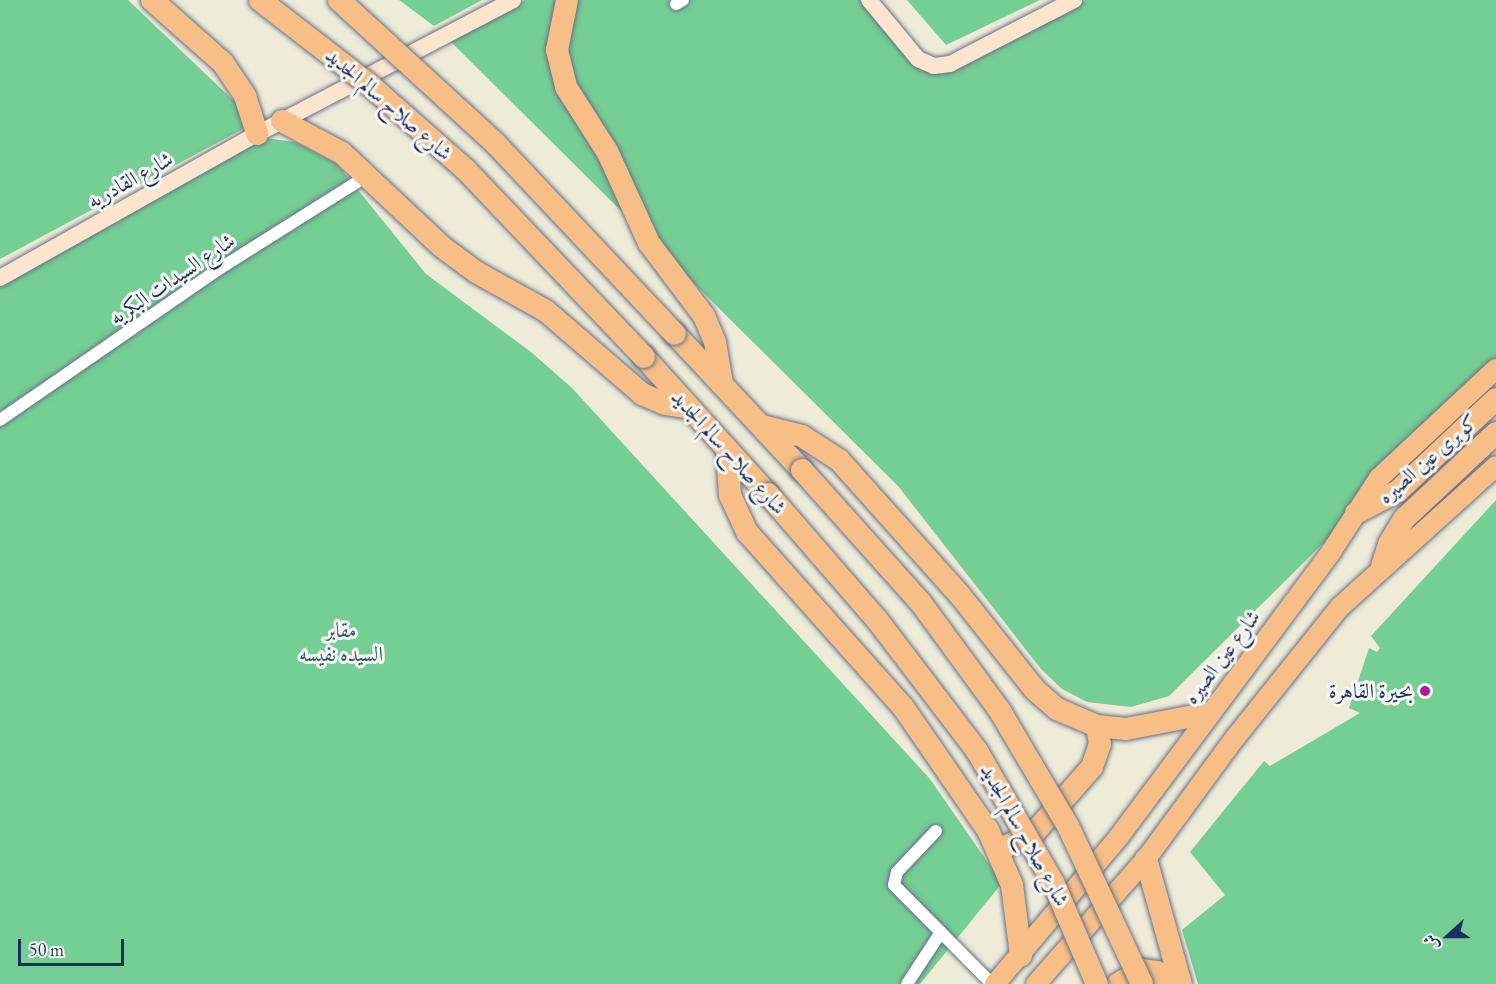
<!DOCTYPE html>
<html>
<head>
<meta charset="utf-8">
<style>
	body { margin:0 }
	#map { position:relative; width:1496px; height:984px; overflow:hidden; background:#eeebd8; font-family:"EB Garamond",Amiri,serif }
	div>[style] { position:absolute }
	.green>* { inset:0; background:#75ce94 }
	.roads { filter:drop-shadow(0 0 2px #657189) drop-shadow(0 0 2px #657189) }
	.street>* { height:12px; margin:-6px; padding:0 6px; transform-origin:6px; border-radius:6px; background:#fff }
	.secondary>* { height:16px; margin:-8px; padding:0 8px; transform-origin:8px; border-radius:8px; background:#fce5cf }
	.primary>* { height:20px; margin:-10px; padding:0 10px; transform-origin:10px; border-radius:10px; background:#f7be88 }
	.highway>* { height:22px; margin:-11px; padding:0 11px; transform-origin:11px; border-radius:11px; background:#f7be88 }
	.bridges { filter:drop-shadow(0 0 2px #657189) drop-shadow(0 0 2px #657189) }
	.highway-bridge>* { height:22px; margin:-11px; padding:0 11px; transform-origin:11px; border-radius:11px; background:#f7be88 }
	.dots>* { width:16px; height:16px; translate:-50% -50%; box-sizing:border-box; border:3px solid #f6f6f2; border-radius:50% }
	span { translate:-50% -50%; white-space:nowrap; text-align:center; line-height:1.15; -webkit-text-stroke:6px #f6f6f2; paint-order:stroke }
	.street-label { font-size:21px; color:#1b2f5e }
	.park-label { font-size:21px; color:#32576c }
	.poi-label { font-size:21px; color:#1b2f5e }
	.right { translate:-100% -50%; text-align:right }
	.north { position:absolute; left:1418px; top:906px; width:60px; height:60px; -webkit-text-stroke:4px #f6f6f2; paint-order:stroke; rotate:249deg; font-size:16px; font-weight:700; line-height:24px; text-align:center; color:#1b2f5e }
	.north::after { content:''; display:block; margin:auto; width:21px; height:27px; background:#1b2f5e; clip-path:polygon(50% 0,100% 100%,50% 72%,0 100%) }
	.scale { position:absolute; left:18px; top:939px; width:106px; height:27px; box-sizing:border-box; border:3px solid #1b2f5e; border-top:0; padding-left:8px; font-size:18px; line-height:21px; white-space:nowrap; color:#1b2f5e; -webkit-text-stroke:4px #f6f6f2; paint-order:stroke }
</style>
</head>
<body>
<div id="map">
	<div class="green">
		<div style="clip-path:polygon(0 0,128px 0,256px 122px,0 259px)"></div>
		<div style="clip-path:polygon(399px 0,482px 0,434px 26px)"></div>
		<div style="clip-path:polygon(525px 0,870px 0,935px 70px,1086px 0,1496px 0,1496px 372px,1169px 696px,1131px 707px,1087px 702px,1062px 689px,1041px 669px,898px 486px,449px 40px)"></div>
		<div style="clip-path:polygon(907px 0,1040px 0,946px 45px)"></div>
		<div style="clip-path:polygon(265px 138px,295px 142px,337px 164px,426px 274px,531px 352px,572px 388px,930px 779px,1002px 883px,920px 984px,0 984px,0 281px)"></div>
		<div style="clip-path:polygon(1496px 500px,1496px 984px,1198px 984px,1182px 930px,1225px 895px,1190px 852px,1264px 761px,1270px 766px,1360px 713px,1349px 708px,1369px 648px,1377px 652px,1380px 648px,1371px 636px)"></div>
	</div>
	<div class="roads">
		<div class="street">
			<div style="left:676px;top:4px;width:8px;rotate:-30deg"></div>
			<div style="left:0;top:420px;width:266px;rotate:-34.6deg"></div>
			<div style="left:219px;top:269px;width:176px;rotate:-32.2deg"></div>
			<div style="left:936px;top:831px;width:57px;rotate:133.6deg"></div>
			<div style="left:897px;top:872px;width:13px;rotate:103deg"></div>
			<div style="left:894px;top:885px;width:139px;rotate:45.3deg"></div>
			<div style="left:907px;top:984px;width:62px;rotate:-56.8deg"></div>
		</div>
		<div class="secondary">
			<div style="left:869px;top:0;width:77px;rotate:50.3deg"></div>
			<div style="left:918px;top:59px;width:17px;rotate:24deg"></div>
			<div style="left:934px;top:66px;width:16px;rotate:-7deg"></div>
			<div style="left:950px;top:64px;width:140px;rotate:-27.3deg"></div>
			<div style="left:0;top:278px;width:295px;rotate:-29.3deg"></div>
			<div style="left:257px;top:134px;width:289px;rotate:-27.6deg"></div>
		</div>
		<div class="primary">
			<div style="left:995px;top:984px;width:191px;rotate:-49.9deg"></div>
			<div style="left:1118px;top:838px;width:357px;rotate:-53.3deg"></div>
			<div style="left:1331px;top:552px;width:88px;rotate:-57deg"></div>
			<div style="left:1379px;top:478px;width:160px;rotate:-43deg"></div>
			<div style="left:1036px;top:984px;width:167px;rotate:-48.7deg"></div>
			<div style="left:1146px;top:859px;width:150px;rotate:-53.7deg"></div>
			<div style="left:1235px;top:738px;width:168px;rotate:-51.3deg"></div>
			<div style="left:1340px;top:607px;width:210px;rotate:-42.1deg"></div>
		</div>
		<div class="highway">
			<div style="left:152px;top:0;width:95px;rotate:41.6deg"></div>
			<div style="left:223px;top:63px;width:40px;rotate:56deg"></div>
			<div style="left:245px;top:96px;width:40px;rotate:72deg"></div>
			<div style="left:567px;top:0;width:51px;rotate:101.3deg"></div>
			<div style="left:557px;top:50px;width:38px;rotate:76deg"></div>
			<div style="left:566px;top:87px;width:78px;rotate:57.5deg"></div>
			<div style="left:608px;top:153px;width:99px;rotate:65.5deg"></div>
			<div style="left:649px;top:243px;width:91px;rotate:53deg"></div>
			<div style="left:704px;top:316px;width:28px;rotate:67deg"></div>
			<div style="left:715px;top:342px;width:43px;rotate:80.5deg"></div>
			<div style="left:282px;top:121px;width:68px;rotate:28.1deg"></div>
			<div style="left:342px;top:153px;width:136px;rotate:43.2deg"></div>
			<div style="left:441px;top:246px;width:44px;rotate:36.6deg"></div>
			<div style="left:476px;top:272px;width:80px;rotate:29.1deg"></div>
			<div style="left:546px;top:311px;width:127px;rotate:40.8deg"></div>
			<div style="left:642px;top:394px;width:25px;rotate:23deg"></div>
			<div style="left:665px;top:404px;width:24px;rotate:9deg"></div>
			<div style="left:675px;top:334px;width:186px;rotate:47deg"></div>
			<div style="left:644px;top:357px;width:185px;rotate:47.9deg"></div>
			<div style="left:762px;top:426px;width:41px;rotate:14deg"></div>
			<div style="left:802px;top:436px;width:44px;rotate:33deg"></div>
			<div style="left:839px;top:460px;width:180px;rotate:48.2deg"></div>
			<div style="left:959px;top:594px;width:122px;rotate:51.6deg"></div>
			<div style="left:1035px;top:690px;width:29px;rotate:41deg"></div>
			<div style="left:1057px;top:709px;width:43px;rotate:23deg"></div>
			<div style="left:1097px;top:726px;width:29px;rotate:6deg"></div>
			<div style="left:1126px;top:729px;width:85px;rotate:-10.9deg"></div>
			<div style="left:727px;top:451px;width:44px;rotate:86.1deg"></div>
			<div style="left:730px;top:495px;width:41px;rotate:65.3deg"></div>
			<div style="left:747px;top:532px;width:234px;rotate:48.3deg"></div>
			<div style="left:903px;top:707px;width:150px;rotate:55.4deg"></div>
			<div style="left:988px;top:830px;width:60px;rotate:66.4deg"></div>
			<div style="left:1012px;top:885px;width:71px;rotate:82.7deg"></div>
			<div style="left:1356px;top:513px;width:47px;rotate:-27.6deg"></div>
			<div style="left:1398px;top:491px;width:134px;rotate:-43.2deg"></div>
			<div style="left:1382px;top:566px;width:23px;rotate:-72deg"></div>
			<div style="left:1389px;top:544px;width:29px;rotate:-59deg"></div>
			<div style="left:1404px;top:519px;width:126px;rotate:-43.1deg"></div>
			<div style="left:998px;top:850px;width:40px;rotate:-25deg"></div>
			<div style="left:1034px;top:833px;width:88px;rotate:-48.7deg"></div>
			<div style="left:1092px;top:767px;width:24px;rotate:-71deg"></div>
			<div style="left:1100px;top:744px;width:18px;rotate:-99deg"></div>
			<div style="left:1146px;top:859px;width:130px;rotate:74.4deg"></div>
			<div style="left:1118px;top:984px;width:27px;rotate:-31deg"></div>
			<div style="left:1141px;top:970px;width:16px;rotate:7deg"></div>
			<div style="left:1157px;top:972px;width:19px;rotate:39deg"></div>
		</div>
	</div>
	<div class="bridges">
		<div class="highway-bridge">
			<div style="left:260px;top:0;width:142px;rotate:37.8deg"></div>
			<div style="left:372px;top:87px;width:125px;rotate:41.4deg"></div>
			<div style="left:466px;top:170px;width:258px;rotate:46.4deg"></div>
			<div style="left:339px;top:0;width:212px;rotate:42.5deg"></div>
			<div style="left:495px;top:143px;width:262px;rotate:46.7deg"></div>
			<div style="left:802px;top:470px;width:178px;rotate:48.2deg"></div>
			<div style="left:921px;top:603px;width:134px;rotate:53.8deg"></div>
			<div style="left:1000px;top:711px;width:134px;rotate:59.4deg"></div>
			<div style="left:1068px;top:826px;width:174px;rotate:64.9deg"></div>
			<div style="left:768px;top:494px;width:168px;rotate:49.1deg"></div>
			<div style="left:878px;top:621px;width:163px;rotate:52.7deg"></div>
			<div style="left:977px;top:751px;width:151px;rotate:59.9deg"></div>
			<div style="left:1053px;top:882px;width:111px;rotate:66.7deg"></div>
		</div>
	</div>
	<div class="dots">
		<div style="left:1425px;top:691px;background:#b5179e"></div>
	</div>
	<div class="street-label">
		<span style="left:389px;top:104px;rotate:41deg">شارع صلاح سالم الجديد</span>
		<span style="left:130px;top:180px;rotate:-29deg">شارع القادريه</span>
		<span style="left:172px;top:279px;rotate:-34deg">شارع السيدات البكريه</span>
		<span style="left:729px;top:452px;rotate:48deg">شارع صلاح سالم الجديد</span>
		<span style="left:1428px;top:459px;rotate:-41deg">كوبرى عين الصيره</span>
		<span style="left:1222px;top:657px;rotate:-53deg">شارع عين الصيره</span>
		<span style="left:1025px;top:835px;rotate:61deg">شارع صلاح سالم الجديد</span>
	</div>
	<div class="park-label">
		<span style="left:341px;top:642px">مقابر<br>السيده نفيسه</span>
	</div>
	<div class="poi-label">
		<span class="right" style="left:1413px;top:691px">بحيرة القاهرة</span>
	</div>
	<div class="north">ش</div>
	<div class="scale">50 m</div>
</div>
</body>
</html>
